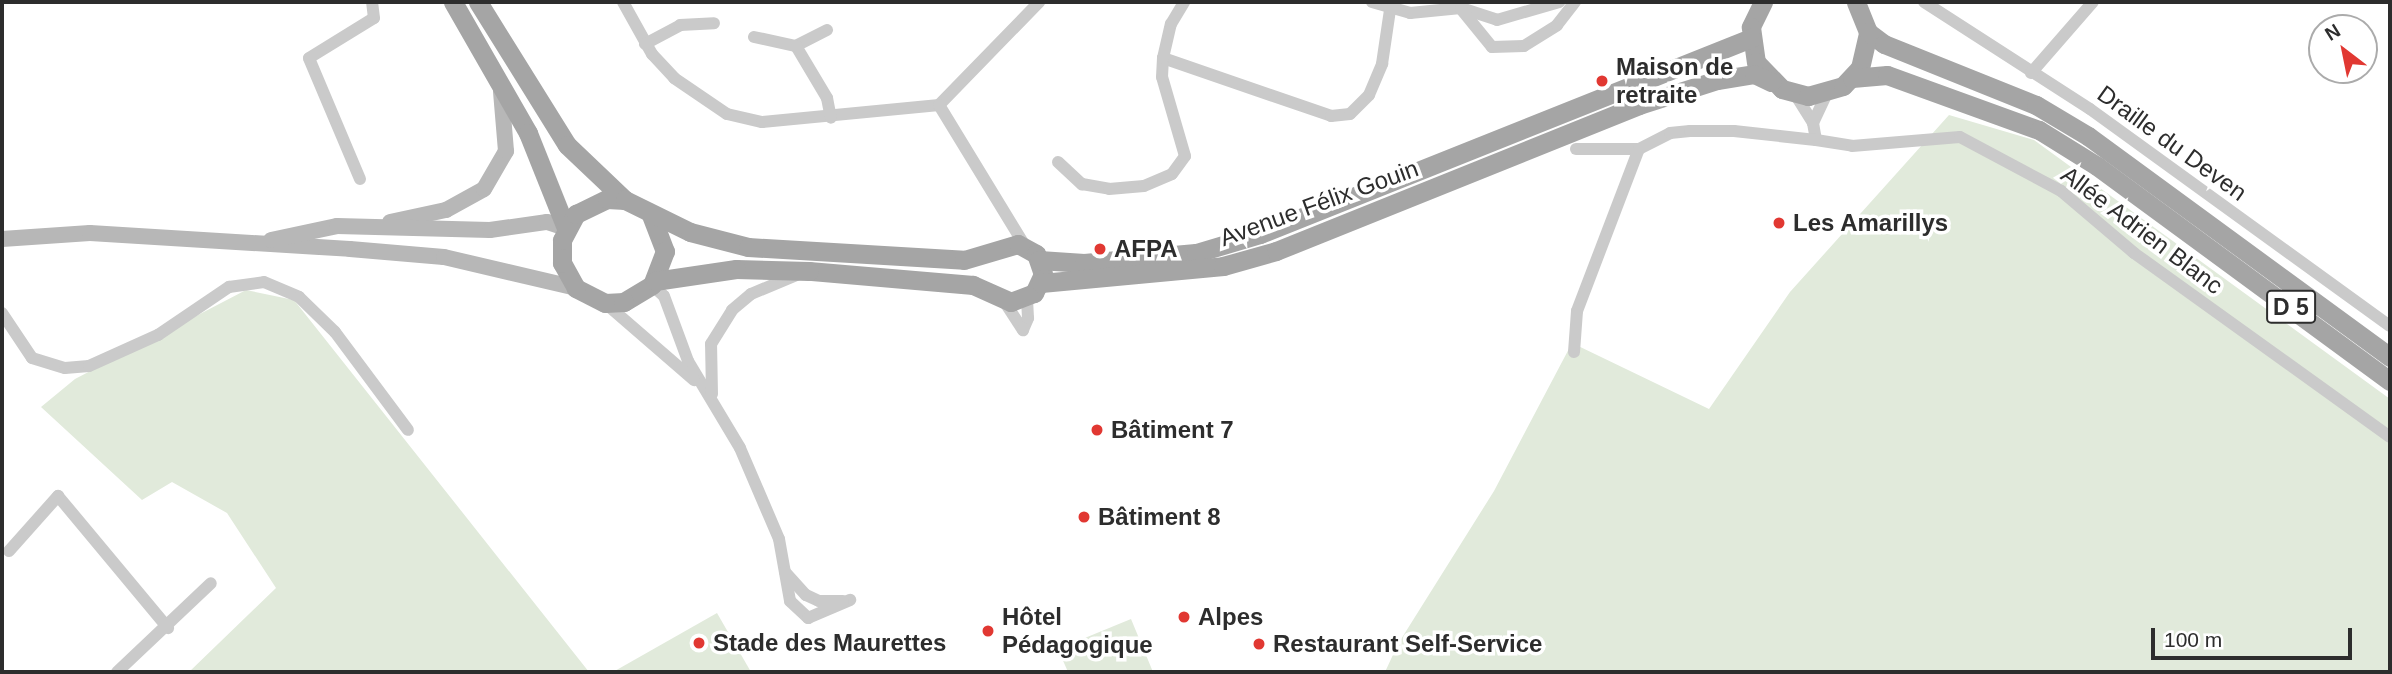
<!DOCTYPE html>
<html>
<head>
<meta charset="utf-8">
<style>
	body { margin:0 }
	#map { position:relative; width:2392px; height:674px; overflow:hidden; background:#fff; font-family:Arial,sans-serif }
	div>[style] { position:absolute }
	.green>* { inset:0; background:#e1eadb }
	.minor>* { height:12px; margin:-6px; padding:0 6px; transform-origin:6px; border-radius:6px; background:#cacaca }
	.secondary>* { height:16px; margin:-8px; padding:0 8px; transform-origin:8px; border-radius:8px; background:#b7b7b7 }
	.primary>* { height:19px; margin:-9.5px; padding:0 9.5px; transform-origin:9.5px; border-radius:9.5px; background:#a5a5a5 }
	.dots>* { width:19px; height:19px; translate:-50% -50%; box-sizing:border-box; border:4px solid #fff; border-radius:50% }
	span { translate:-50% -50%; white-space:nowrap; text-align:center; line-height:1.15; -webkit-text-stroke:7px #fff; paint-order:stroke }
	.shield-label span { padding:2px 5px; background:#fff; border:2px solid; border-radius:5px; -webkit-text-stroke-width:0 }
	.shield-label { font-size:23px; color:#2d2d2d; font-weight:700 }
	.poi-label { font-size:24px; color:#2d2d2d; font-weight:700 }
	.left { translate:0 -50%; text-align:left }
	.street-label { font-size:24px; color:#2d2d2d }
	.frame { position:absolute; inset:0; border:4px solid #2d2d2d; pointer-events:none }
	.north { position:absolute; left:2308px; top:14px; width:70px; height:70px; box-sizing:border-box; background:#fff; border:2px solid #ababab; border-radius:50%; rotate:328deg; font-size:19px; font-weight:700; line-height:28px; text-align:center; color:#2d2d2d }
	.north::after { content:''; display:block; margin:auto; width:24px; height:32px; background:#e13832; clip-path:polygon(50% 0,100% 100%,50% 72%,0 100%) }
	.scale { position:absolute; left:2151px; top:628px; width:201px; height:32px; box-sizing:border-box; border:4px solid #2d2d2d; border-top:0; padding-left:9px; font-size:21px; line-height:24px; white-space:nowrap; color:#2d2d2d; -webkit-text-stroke:5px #fff; paint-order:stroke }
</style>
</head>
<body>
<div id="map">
	<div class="green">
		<div style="clip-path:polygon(1949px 115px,2034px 140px,2390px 399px,2390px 672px,1385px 672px,1398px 644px,1494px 491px,1572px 343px,1709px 409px,1790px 292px)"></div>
		<div style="clip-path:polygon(246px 290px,294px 300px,589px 672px,189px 672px,276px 588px,227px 513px,172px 482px,142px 500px,41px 407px,75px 379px)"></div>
		<div style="clip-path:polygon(717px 613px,751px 672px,613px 672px)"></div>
		<div style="clip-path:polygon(1131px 619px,1153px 672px,1068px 672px,1058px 649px)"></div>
	</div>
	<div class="minor">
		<div style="left:623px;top:2px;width:60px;rotate:60.9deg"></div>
		<div style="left:652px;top:54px;width:33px;rotate:47deg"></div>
		<div style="left:674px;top:78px;width:64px;rotate:34.2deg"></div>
		<div style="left:727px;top:114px;width:36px;rotate:13deg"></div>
		<div style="left:762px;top:122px;width:178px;rotate:-5.5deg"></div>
		<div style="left:939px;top:105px;width:144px;rotate:-45.8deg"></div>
		<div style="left:1372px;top:2px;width:40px;rotate:16deg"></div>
		<div style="left:1410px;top:13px;width:51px;rotate:-5.6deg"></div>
		<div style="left:1461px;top:8px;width:38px;rotate:18deg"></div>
		<div style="left:1497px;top:20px;width:65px;rotate:-16.2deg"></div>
		<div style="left:1924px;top:2px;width:197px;rotate:32.8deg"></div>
		<div style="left:2090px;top:109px;width:370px;rotate:35.9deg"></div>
		<div style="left:1461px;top:9px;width:49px;rotate:50.8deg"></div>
		<div style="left:1492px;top:47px;width:32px;rotate:-2deg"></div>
		<div style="left:1524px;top:46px;width:39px;rotate:-32deg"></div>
		<div style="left:1557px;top:25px;width:29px;rotate:-52deg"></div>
		<div style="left:827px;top:30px;width:35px;rotate:153deg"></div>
		<div style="left:796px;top:46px;width:61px;rotate:59.2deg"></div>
		<div style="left:827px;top:98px;width:20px;rotate:79deg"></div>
		<div style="left:754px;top:37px;width:43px;rotate:12.1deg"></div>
		<div style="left:645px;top:44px;width:40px;rotate:-28deg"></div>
		<div style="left:680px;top:25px;width:34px;rotate:-3deg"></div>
		<div style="left:1163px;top:58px;width:178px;rotate:19deg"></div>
		<div style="left:1331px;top:116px;width:19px;rotate:-6deg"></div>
		<div style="left:1350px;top:114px;width:27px;rotate:-45deg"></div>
		<div style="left:1369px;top:95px;width:34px;rotate:-67deg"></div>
		<div style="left:1382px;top:64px;width:55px;rotate:-81.6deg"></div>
		<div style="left:2031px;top:73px;width:94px;rotate:-48.9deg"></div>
		<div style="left:1795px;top:94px;width:34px;rotate:58deg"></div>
		<div style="left:1813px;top:123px;width:17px;rotate:80deg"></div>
		<div style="left:1816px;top:140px;width:36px;rotate:9deg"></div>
		<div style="left:1852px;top:146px;width:108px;rotate:-4.8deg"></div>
		<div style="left:1960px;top:137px;width:115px;rotate:28.1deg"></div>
		<div style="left:2061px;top:191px;width:96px;rotate:40.3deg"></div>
		<div style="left:2134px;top:253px;width:315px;rotate:35.7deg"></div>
		<div style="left:939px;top:105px;width:165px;rotate:58.6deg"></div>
		<div style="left:1813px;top:123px;width:33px;rotate:-65deg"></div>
		<div style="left:1576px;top:149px;width:63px"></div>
		<div style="left:1639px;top:149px;width:35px;rotate:-27deg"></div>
		<div style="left:1670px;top:133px;width:20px;rotate:-6deg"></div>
		<div style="left:1690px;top:131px;width:44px"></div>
		<div style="left:1734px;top:131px;width:82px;rotate:6.3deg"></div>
		<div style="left:1058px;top:162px;width:33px;rotate:43deg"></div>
		<div style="left:1082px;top:184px;width:27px;rotate:10deg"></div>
		<div style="left:1109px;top:189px;width:35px;rotate:-5deg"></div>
		<div style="left:1144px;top:186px;width:30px;rotate:-23deg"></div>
		<div style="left:1172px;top:174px;width:22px;rotate:-54deg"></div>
		<div style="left:1185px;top:156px;width:82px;rotate:-106.2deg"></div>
		<div style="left:1162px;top:77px;width:19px;rotate:-87deg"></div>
		<div style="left:1163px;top:58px;width:35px;rotate:-77deg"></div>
		<div style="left:1171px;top:24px;width:26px;rotate:-59deg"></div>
		<div style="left:360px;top:179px;width:131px;rotate:-112.9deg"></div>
		<div style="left:309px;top:58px;width:76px;rotate:-31.6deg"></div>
		<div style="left:374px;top:18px;width:16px;rotate:-97deg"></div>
		<div style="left:652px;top:285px;width:16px;rotate:43deg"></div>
		<div style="left:664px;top:296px;width:69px;rotate:69.7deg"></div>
		<div style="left:688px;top:361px;width:101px;rotate:59.1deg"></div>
		<div style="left:740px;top:448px;width:99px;rotate:66.8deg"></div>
		<div style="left:779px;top:539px;width:63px;rotate:79.9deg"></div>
		<div style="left:790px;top:601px;width:25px;rotate:43deg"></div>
		<div style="left:808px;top:618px;width:46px;rotate:-23.2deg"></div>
		<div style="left:1004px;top:301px;width:35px;rotate:57deg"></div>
		<div style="left:605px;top:303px;width:118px;rotate:40.9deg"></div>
		<div style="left:2px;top:313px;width:54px;rotate:56.3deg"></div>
		<div style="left:32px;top:358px;width:34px;rotate:17deg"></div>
		<div style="left:65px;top:368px;width:24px;rotate:-5deg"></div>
		<div style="left:89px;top:366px;width:76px;rotate:-24.2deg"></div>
		<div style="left:158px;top:335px;width:86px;rotate:-34.1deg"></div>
		<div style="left:229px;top:287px;width:35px;rotate:-8deg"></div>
		<div style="left:264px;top:282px;width:38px;rotate:23deg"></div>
		<div style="left:299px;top:297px;width:50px;rotate:44.2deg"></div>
		<div style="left:335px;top:332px;width:122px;rotate:53.3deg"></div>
		<div style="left:1023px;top:330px;width:13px;rotate:-67deg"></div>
		<div style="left:1028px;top:318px;width:19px;rotate:-93deg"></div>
		<div style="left:1574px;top:352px;width:41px;rotate:-85.8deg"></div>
		<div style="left:1577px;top:311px;width:173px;rotate:-69.1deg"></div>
		<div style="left:712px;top:394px;width:50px;rotate:-91.1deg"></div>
		<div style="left:711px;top:344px;width:40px;rotate:-58deg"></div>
		<div style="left:732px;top:310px;width:25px;rotate:-40deg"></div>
		<div style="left:751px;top:294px;width:52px;rotate:-22.6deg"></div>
		<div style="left:9px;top:551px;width:74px;rotate:-48.3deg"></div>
		<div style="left:58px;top:496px;width:172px;rotate:50.2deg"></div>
		<div style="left:785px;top:572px;width:31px;rotate:48deg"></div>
		<div style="left:806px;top:595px;width:14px;rotate:25deg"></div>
		<div style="left:819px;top:601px;width:24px"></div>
		<div style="left:117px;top:672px;width:129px;rotate:-43.4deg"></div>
	</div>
	<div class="secondary">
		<div style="left:390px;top:222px;width:57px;rotate:-12.1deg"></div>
		<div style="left:446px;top:210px;width:43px;rotate:-28.9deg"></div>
		<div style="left:484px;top:189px;width:44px;rotate:-59.9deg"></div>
		<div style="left:506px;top:151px;width:60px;rotate:-94.8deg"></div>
		<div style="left:2px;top:239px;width:88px;rotate:-3.9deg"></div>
		<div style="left:90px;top:233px;width:260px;rotate:3.5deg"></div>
		<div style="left:350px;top:249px;width:94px;rotate:4.9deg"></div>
		<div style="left:444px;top:257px;width:136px;rotate:13.2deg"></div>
		<div style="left:271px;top:240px;width:67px;rotate:-12deg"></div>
		<div style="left:337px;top:226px;width:153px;rotate:1.5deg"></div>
		<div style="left:490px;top:230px;width:58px;rotate:-8deg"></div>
		<div style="left:547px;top:222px;width:20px;rotate:18deg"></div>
	</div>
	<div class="primary">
		<div style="left:453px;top:2px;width:151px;rotate:60.2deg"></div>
		<div style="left:528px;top:133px;width:102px;rotate:68.2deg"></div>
		<div style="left:478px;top:2px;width:168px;rotate:58.1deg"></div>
		<div style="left:567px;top:145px;width:80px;rotate:43.5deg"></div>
		<div style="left:1763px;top:2px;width:28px;rotate:116deg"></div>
		<div style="left:1751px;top:27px;width:35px;rotate:82deg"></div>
		<div style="left:1756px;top:62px;width:37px;rotate:46deg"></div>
		<div style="left:1782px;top:89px;width:27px;rotate:15deg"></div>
		<div style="left:1808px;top:96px;width:36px;rotate:-16deg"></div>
		<div style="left:1843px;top:86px;width:25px;rotate:-47deg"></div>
		<div style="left:1860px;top:68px;width:37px;rotate:-77deg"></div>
		<div style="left:1868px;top:32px;width:32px;rotate:-112deg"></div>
		<div style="left:1868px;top:32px;width:20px;rotate:37deg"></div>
		<div style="left:1884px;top:44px;width:164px;rotate:21.9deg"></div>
		<div style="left:2036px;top:105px;width:61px;rotate:30.8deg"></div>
		<div style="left:2088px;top:136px;width:374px;rotate:36.2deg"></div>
		<div style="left:1852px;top:78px;width:35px;rotate:-5deg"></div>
		<div style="left:1887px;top:75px;width:162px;rotate:19.9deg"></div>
		<div style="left:2039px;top:130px;width:68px;rotate:31.8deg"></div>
		<div style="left:2097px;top:166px;width:363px;rotate:36.3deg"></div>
		<div style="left:651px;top:215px;width:39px;rotate:69deg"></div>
		<div style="left:665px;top:251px;width:36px;rotate:111deg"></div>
		<div style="left:652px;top:285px;width:33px;rotate:149deg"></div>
		<div style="left:624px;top:302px;width:19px;rotate:177deg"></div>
		<div style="left:605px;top:303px;width:33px;rotate:-153deg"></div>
		<div style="left:576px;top:288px;width:29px;rotate:-119deg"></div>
		<div style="left:562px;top:263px;width:23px;rotate:-90deg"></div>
		<div style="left:562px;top:240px;width:30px;rotate:-62deg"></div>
		<div style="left:576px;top:214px;width:34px;rotate:-26deg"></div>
		<div style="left:607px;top:199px;width:18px;rotate:3deg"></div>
		<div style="left:625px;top:200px;width:72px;rotate:26.2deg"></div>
		<div style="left:690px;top:232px;width:60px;rotate:14.5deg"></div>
		<div style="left:748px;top:247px;width:216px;rotate:3.4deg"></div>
		<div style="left:964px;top:260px;width:56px;rotate:-16.5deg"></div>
		<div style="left:1018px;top:244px;width:21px;rotate:29deg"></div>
		<div style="left:1036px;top:254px;width:21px;rotate:71deg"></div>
		<div style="left:1043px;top:274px;width:21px;rotate:115deg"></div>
		<div style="left:1034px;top:293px;width:25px;rotate:159deg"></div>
		<div style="left:1011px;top:302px;width:42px;rotate:-155.9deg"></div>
		<div style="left:973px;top:285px;width:165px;rotate:-175.1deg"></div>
		<div style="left:809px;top:271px;width:73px;rotate:-178.4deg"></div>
		<div style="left:736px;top:269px;width:82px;rotate:171.6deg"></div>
		<div style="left:1039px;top:260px;width:45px;rotate:3.8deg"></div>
		<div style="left:1084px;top:263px;width:112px;rotate:-5.1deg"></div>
		<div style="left:1196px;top:253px;width:67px;rotate:-16.5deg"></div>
		<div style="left:1260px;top:234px;width:529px;rotate:-21.76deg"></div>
		<div style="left:1041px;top:283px;width:183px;rotate:-5.3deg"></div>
		<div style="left:1223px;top:266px;width:55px;rotate:-15.8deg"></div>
		<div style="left:1276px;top:251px;width:391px;rotate:-21.9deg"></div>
		<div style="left:1639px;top:105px;width:82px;rotate:-17.8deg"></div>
		<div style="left:1717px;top:80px;width:37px;rotate:-9deg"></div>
		<div style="left:1754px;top:74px;width:19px;rotate:25deg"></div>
	</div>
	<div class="dots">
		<div style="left:1602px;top:81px;background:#e13832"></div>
		<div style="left:1779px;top:223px;background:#e13832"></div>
		<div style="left:1100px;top:249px;background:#e13832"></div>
		<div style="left:1097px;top:430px;background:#e13832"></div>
		<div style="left:1084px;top:517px;background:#e13832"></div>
		<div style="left:1184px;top:617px;background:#e13832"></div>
		<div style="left:988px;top:631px;background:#e13832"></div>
		<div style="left:699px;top:643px;background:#e13832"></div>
		<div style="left:1259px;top:644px;background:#e13832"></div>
	</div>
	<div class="shield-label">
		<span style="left:2291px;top:307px">D 5</span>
	</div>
	<div class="poi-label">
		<span class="left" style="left:1616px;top:81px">Maison de<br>retraite</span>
		<span class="left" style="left:1793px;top:223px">Les Amarillys</span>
		<span class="left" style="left:1114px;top:249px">AFPA</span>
		<span class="left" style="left:1111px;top:430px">Bâtiment 7</span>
		<span class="left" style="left:1098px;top:517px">Bâtiment 8</span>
		<span class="left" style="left:1002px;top:631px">Hôtel<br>Pédagogique</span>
		<span class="left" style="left:1198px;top:617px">Alpes</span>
		<span class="left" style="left:713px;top:643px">Stade des Maurettes</span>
		<span class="left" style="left:1273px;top:644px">Restaurant Self-Service</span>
	</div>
	<div class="street-label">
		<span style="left:2172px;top:143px;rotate:36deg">Draille du Deven</span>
		<span style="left:1319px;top:203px;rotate:-20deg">Avenue Félix Gouin</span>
		<span style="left:2142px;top:230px;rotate:37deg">Allée Adrien Blanc</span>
	</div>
	<div class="frame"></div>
	<div class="north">N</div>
	<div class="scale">100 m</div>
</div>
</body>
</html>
